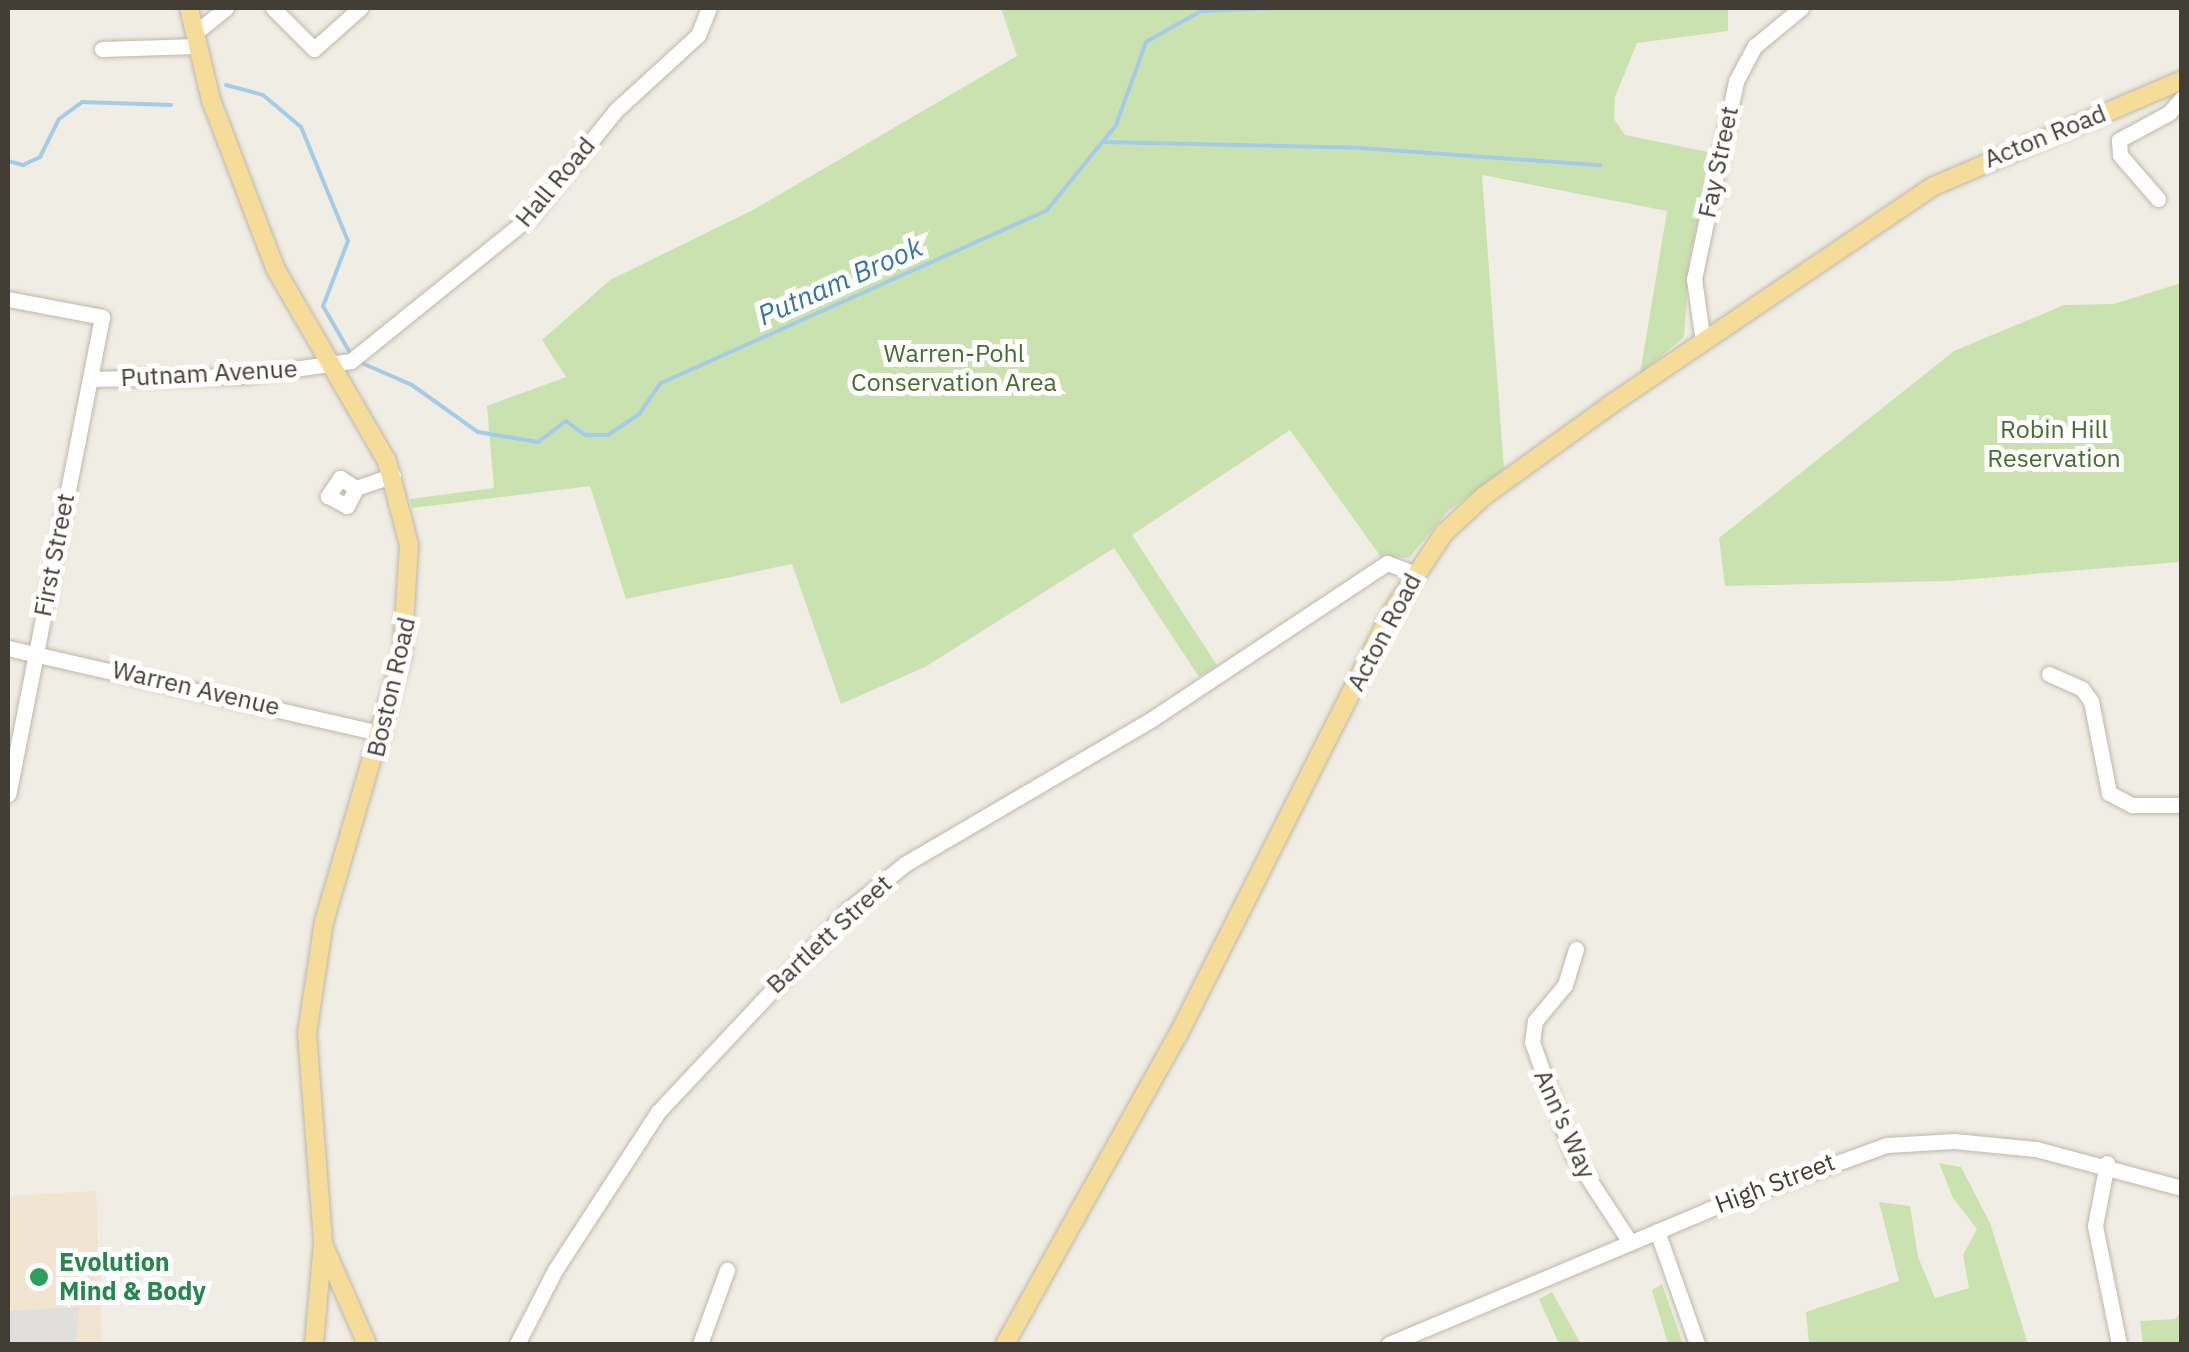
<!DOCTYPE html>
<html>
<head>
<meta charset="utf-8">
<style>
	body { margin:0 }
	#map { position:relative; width:2189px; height:1352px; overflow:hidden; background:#f0ede4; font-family:"IBM Plex Sans",sans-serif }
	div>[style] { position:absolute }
	.commercial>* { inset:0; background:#f1e4d0 }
	.green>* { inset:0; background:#cae2b0 }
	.parking>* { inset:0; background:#e1dfdc }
	.stream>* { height:4px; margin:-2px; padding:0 2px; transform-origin:2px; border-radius:2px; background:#a4cce9 }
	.roads { filter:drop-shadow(0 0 2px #beb7ab) drop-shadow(0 0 2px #beb7ab) }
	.minor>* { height:15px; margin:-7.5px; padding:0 7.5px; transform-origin:7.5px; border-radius:7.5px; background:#fff }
	.major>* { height:18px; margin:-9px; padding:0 9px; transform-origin:9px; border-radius:9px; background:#f5dc98 }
	.dots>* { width:28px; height:28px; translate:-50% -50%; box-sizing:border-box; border:5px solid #fff; border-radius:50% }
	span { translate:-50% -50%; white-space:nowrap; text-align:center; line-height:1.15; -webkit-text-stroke:10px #fff; paint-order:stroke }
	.street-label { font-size:25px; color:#423d35 }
	.park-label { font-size:25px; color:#456e2e }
	.leisure-label { font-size:25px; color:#27864d; font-weight:700 }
	.left { translate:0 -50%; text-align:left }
	.water-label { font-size:28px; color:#3874a3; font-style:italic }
	.frame { position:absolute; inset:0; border:10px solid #423d35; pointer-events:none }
</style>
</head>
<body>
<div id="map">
	<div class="commercial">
		<div style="clip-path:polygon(96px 1191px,102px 1344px,8px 1344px,8px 1196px)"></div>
	</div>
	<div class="green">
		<div style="clip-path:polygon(1001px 8px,1728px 8px,1728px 31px,1637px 43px,1615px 97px,1614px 119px,1625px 135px,1713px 153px,1690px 256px,1684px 337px,1640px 374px,1667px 211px,1482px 175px,1504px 469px,1446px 513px,1409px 558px,1381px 557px,1290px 430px,1132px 535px,1217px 665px,1199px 677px,1114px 548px,925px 667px,841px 704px,792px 564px,626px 599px,590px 486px,412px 508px,410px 499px,494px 488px,487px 406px,566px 377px,542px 340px,610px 280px,753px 210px,1017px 56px)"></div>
		<div style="clip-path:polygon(2181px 283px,2180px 562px,1948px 581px,1725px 586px,1719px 538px,1954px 351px,2064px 305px,2114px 304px)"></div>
		<div style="clip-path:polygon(1939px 1163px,1961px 1167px,1990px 1223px,2028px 1344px,1809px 1344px,1806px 1312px,1899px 1281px,1879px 1202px,1910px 1206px,1918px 1257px,1935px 1298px,1969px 1288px,1963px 1255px,1977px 1229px,1953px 1198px)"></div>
		<div style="clip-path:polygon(1662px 1284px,1683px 1344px,1668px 1344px,1652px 1290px)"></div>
		<div style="clip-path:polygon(1552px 1292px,1581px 1344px,1559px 1344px,1539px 1299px)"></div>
		<div style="clip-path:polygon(2181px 1312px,2181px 1344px,2143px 1344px,2140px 1321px,2175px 1319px)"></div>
	</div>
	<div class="parking">
		<div style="clip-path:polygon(79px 1307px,76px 1344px,8px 1344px,8px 1311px)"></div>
	</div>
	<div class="stream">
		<div style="left:226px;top:85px;width:38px;rotate:15deg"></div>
		<div style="left:263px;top:95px;width:50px;rotate:40.1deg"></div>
		<div style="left:301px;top:127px;width:123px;rotate:67.6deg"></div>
		<div style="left:348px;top:241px;width:70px;rotate:111deg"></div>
		<div style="left:323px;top:306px;width:52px;rotate:60deg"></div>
		<div style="left:1105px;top:142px;width:255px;rotate:1.3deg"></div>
		<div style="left:1360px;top:148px;width:241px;rotate:4.1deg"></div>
		<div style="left:8px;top:161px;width:16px;rotate:15deg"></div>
		<div style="left:23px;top:165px;width:19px;rotate:-25deg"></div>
		<div style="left:40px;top:157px;width:42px;rotate:-63.4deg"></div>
		<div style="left:59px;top:119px;width:29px;rotate:-36deg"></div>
		<div style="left:82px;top:102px;width:89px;rotate:1.9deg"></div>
		<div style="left:364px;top:364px;width:52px;rotate:23.6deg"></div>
		<div style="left:412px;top:385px;width:81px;rotate:35.5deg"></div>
		<div style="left:478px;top:432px;width:61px;rotate:9.5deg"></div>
		<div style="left:538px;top:442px;width:35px;rotate:-37deg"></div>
		<div style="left:566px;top:421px;width:24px;rotate:36deg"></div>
		<div style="left:585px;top:435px;width:23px"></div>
		<div style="left:608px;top:435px;width:37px;rotate:-34deg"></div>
		<div style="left:639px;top:414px;width:38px;rotate:-55deg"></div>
		<div style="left:661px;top:383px;width:423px;rotate:-24.1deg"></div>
		<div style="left:1047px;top:210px;width:109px;rotate:-50.9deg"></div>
		<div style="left:1116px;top:125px;width:88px;rotate:-70.1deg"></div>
		<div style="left:1146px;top:42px;width:63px;rotate:-29.4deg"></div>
		<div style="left:1201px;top:11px;width:79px;rotate:-2.2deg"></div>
	</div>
	<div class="roads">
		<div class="minor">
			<div style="left:273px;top:8px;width:58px;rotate:45deg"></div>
			<div style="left:314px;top:49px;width:62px;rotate:-41.7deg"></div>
			<div style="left:195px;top:33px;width:40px;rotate:-39deg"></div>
			<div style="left:102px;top:49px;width:96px;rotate:-1.8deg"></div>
			<div style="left:2158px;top:199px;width:58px;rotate:-130.8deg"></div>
			<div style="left:2120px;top:155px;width:15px;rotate:-94deg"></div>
			<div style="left:2119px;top:140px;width:57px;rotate:-28.4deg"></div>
			<div style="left:2169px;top:113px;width:20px;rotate:-49deg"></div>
			<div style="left:8px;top:299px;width:96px;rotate:10.8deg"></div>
			<div style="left:102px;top:317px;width:486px;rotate:101.1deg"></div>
			<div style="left:1703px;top:342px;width:64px;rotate:-98.1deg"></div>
			<div style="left:1694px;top:279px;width:202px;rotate:-78deg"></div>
			<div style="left:1736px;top:81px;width:40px;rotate:-62deg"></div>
			<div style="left:1755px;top:46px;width:60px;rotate:-39.6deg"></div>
			<div style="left:90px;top:379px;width:153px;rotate:-1.1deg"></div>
			<div style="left:243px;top:376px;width:109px;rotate:-7.9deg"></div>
			<div style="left:351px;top:361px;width:231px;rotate:-38.9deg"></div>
			<div style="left:531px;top:216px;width:134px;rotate:-51.3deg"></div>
			<div style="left:615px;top:111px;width:113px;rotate:-42.5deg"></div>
			<div style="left:698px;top:35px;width:29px;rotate:-68deg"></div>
			<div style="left:356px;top:488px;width:19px;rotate:-148deg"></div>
			<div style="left:340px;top:478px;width:22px;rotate:124deg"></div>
			<div style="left:328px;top:496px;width:21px;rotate:28deg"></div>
			<div style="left:347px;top:506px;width:20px;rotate:-63deg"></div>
			<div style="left:356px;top:488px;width:39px;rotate:-19deg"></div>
			<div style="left:8px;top:648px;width:385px;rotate:12.9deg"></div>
			<div style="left:2049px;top:674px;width:36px;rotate:24deg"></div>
			<div style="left:2082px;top:689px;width:15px;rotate:53deg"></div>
			<div style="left:2091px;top:701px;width:94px;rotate:78.9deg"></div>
			<div style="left:2109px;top:793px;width:26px;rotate:28deg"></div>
			<div style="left:2132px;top:805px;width:50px"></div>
			<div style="left:1576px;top:949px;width:38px;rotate:107deg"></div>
			<div style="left:1565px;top:985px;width:47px;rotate:129.8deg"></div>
			<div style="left:1535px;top:1021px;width:21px;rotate:98deg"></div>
			<div style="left:1532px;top:1042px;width:120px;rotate:70.1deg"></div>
			<div style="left:1573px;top:1155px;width:104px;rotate:56.8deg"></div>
			<div style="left:2107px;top:1163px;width:64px;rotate:100.8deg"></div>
			<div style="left:2095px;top:1226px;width:120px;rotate:78.5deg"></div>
			<div style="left:1657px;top:1231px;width:120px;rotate:70.5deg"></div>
			<div style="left:517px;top:1344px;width:83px;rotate:-62.8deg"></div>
			<div style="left:555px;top:1270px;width:189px;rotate:-56.9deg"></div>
			<div style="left:658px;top:1112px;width:277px;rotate:-46.8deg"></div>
			<div style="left:848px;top:910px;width:73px;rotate:-38.9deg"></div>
			<div style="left:905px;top:864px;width:286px;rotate:-30.4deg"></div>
			<div style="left:1152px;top:719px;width:282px;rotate:-33.6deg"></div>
			<div style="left:1387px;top:563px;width:28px;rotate:21deg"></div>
			<div style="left:700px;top:1344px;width:79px;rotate:-70deg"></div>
			<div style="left:1389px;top:1344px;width:345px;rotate:-22.8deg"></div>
			<div style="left:1707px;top:1210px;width:191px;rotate:-19.9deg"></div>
			<div style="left:1887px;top:1145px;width:67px;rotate:-3.4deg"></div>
			<div style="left:1954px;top:1141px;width:82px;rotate:5.6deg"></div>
			<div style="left:2036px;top:1149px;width:151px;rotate:15deg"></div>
		</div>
		<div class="major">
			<div style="left:189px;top:8px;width:95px;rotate:76.6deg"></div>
			<div style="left:211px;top:100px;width:180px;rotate:69.1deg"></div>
			<div style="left:275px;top:268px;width:223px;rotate:59.9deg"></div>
			<div style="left:387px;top:461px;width:87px;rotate:75.3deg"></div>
			<div style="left:409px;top:545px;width:110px;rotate:93.6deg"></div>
			<div style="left:402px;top:655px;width:277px;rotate:106.3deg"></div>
			<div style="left:324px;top:921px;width:113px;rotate:98.6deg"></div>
			<div style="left:307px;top:1033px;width:211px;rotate:85.6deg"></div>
			<div style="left:323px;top:1243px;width:101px;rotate:95.1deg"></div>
			<div style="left:323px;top:1244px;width:109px;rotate:66.3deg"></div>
			<div style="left:1005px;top:1344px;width:356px;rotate:-60.8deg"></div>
			<div style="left:1179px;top:1033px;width:470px;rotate:-63.2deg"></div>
			<div style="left:1391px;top:613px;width:96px;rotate:-56.5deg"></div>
			<div style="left:1444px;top:533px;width:54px;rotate:-42.8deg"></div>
			<div style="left:1484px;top:496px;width:155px;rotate:-35.8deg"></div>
			<div style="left:1610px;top:405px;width:391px;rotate:-34.1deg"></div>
			<div style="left:1934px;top:186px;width:270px;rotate:-23.1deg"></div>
		</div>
	</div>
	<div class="dots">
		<div style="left:39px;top:1277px;background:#2e9e5b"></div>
	</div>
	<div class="street-label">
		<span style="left:2045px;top:136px;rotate:-22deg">Acton Road</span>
		<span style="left:1718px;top:162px;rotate:-78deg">Fay Street</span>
		<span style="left:555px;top:182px;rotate:-50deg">Hall Road</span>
		<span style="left:209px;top:373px;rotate:-3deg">Putnam Avenue</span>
		<span style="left:54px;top:555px;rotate:-79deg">First Street</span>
		<span style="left:1384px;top:632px;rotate:-62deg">Acton Road</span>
		<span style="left:391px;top:687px;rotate:-77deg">Boston Road</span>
		<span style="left:196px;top:688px;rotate:13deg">Warren Avenue</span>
		<span style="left:829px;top:934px;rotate:-43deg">Bartlett Street</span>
		<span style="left:1565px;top:1124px;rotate:66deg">Ann's Way</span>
		<span style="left:1775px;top:1183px;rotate:-21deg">High Street</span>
	</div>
	<div class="park-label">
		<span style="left:954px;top:368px">Warren-Pohl<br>Conservation Area</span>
		<span style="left:2054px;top:444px">Robin Hill<br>Reservation</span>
	</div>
	<div class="leisure-label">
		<span class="left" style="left:59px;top:1277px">Evolution<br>Mind &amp; Body</span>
	</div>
	<div class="water-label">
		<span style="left:840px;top:281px;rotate:-24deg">Putnam Brook</span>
	</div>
	<div class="frame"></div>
</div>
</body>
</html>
